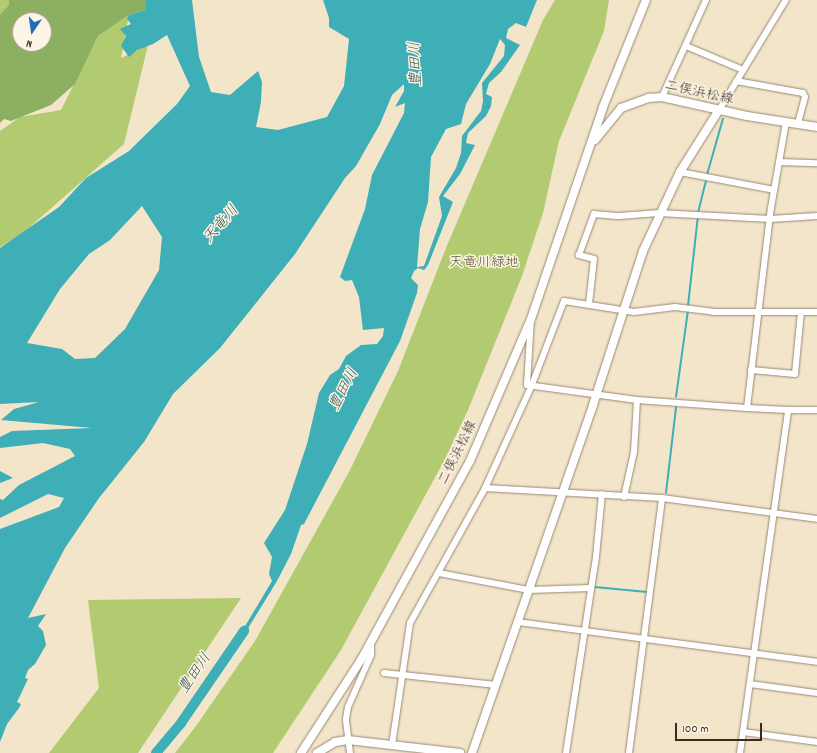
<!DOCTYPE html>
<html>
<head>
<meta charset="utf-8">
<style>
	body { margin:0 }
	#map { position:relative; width:817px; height:753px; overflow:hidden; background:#f3e5c9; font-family:Dekko,"Klee One",sans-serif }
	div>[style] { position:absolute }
	.green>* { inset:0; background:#b2cb70 }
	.forest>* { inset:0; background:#8daf62 }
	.water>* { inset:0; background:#3eaeb7 }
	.stream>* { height:1.5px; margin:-0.75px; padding:0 0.75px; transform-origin:0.75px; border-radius:0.75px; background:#3eaeb7 }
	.river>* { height:10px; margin:-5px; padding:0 5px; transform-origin:5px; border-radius:5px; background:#3eaeb7 }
	.roads { filter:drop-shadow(0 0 1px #978874) drop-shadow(0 0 1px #978874) }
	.street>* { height:6px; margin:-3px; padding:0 3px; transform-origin:3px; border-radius:3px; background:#fff }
	.secondary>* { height:8px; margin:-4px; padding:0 4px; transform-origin:4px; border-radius:4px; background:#fff }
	span { translate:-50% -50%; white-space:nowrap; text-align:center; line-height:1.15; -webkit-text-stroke:3px #fcf5e5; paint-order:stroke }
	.street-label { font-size:14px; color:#3b2a1e }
	.park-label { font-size:14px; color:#595232 }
	.water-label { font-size:15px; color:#3c5854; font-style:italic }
	.north { position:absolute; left:12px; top:12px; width:40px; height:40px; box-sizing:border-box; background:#fcf5e5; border:1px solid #afa495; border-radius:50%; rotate:193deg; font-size:11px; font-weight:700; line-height:16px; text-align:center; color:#3b2a1e }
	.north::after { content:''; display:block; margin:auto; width:14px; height:18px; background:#1f6fb2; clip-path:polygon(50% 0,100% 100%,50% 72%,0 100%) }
	.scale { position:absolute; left:675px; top:723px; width:87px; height:18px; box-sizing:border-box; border:2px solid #3b2a1e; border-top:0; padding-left:5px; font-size:12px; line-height:14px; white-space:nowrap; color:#3b2a1e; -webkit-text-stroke:3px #fcf5e5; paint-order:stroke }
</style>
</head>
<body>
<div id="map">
	<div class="green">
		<div style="clip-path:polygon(0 0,9px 0,9px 5px,0 16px)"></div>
		<div style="clip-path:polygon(555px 0,609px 0,604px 31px,559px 141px,543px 213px,522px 276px,468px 410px,445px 459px,341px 650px,273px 753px,175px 753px,196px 726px,255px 641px,349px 472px,398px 371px,446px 248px,543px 20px)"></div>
		<div style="clip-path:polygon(129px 15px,121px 58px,148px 45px,124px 144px,22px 234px,0 247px,0 131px,20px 117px,61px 110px,98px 36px)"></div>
		<div style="clip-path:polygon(241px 598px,138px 753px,49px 753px,99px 688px,88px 600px)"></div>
	</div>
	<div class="forest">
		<div style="clip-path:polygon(evenodd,9px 0,146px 0,146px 10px,129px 15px,98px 36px,75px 84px,51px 105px,11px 121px,4px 119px,0 123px,0 15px,9px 5px,9px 0,20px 20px,44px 20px,44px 44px,20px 44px,20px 20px)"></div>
	</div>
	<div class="water">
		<div style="clip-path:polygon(evenodd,146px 0,192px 0,199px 57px,211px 92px,230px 95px,258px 71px,262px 82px,261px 102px,256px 127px,278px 130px,327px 117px,344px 86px,349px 39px,329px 27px,329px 18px,323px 0,537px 0,526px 27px,516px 23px,508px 29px,506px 38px,520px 45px,501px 72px,489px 83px,486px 94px,492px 97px,491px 106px,486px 116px,468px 133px,466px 143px,475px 145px,460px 174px,443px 196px,453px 202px,428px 265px,424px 270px,418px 268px,414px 271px,411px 278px,418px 285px,417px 293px,400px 341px,304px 524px,301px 525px,291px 554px,277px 581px,239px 643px,235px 643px,272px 581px,269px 574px,272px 557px,264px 543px,285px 510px,307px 444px,319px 393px,330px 375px,339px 369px,346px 356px,361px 345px,377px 344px,383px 336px,384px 328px,363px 330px,359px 297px,352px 280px,345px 281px,340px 277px,365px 209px,372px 175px,404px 113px,405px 103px,395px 107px,404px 91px,404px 84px,392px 95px,380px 124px,356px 166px,345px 178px,295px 254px,220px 348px,173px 394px,144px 442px,99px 498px,65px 548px,28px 618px,46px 614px,38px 626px,43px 631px,46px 645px,35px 664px,28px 670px,25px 678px,28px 679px,17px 702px,21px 704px,19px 708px,7px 724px,0 742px,0 529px,59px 507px,64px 498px,48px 494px,0 518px,0 499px,3px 500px,19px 485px,75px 456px,70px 449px,43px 443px,0 448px,0 437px,12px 431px,92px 428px,1px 420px,14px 409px,39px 402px,0 404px,0 248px,59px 207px,86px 178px,129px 151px,177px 104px,190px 86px,167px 35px,153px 44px,137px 50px,129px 57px,121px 46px,126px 36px,120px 29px,131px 24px,127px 19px,129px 15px,146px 10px,146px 0,500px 39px,505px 45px,504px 56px,482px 83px,483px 101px,481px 111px,462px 136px,461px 153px,456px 168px,439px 197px,442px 216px,424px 266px,417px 267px,420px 229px,428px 202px,431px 157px,446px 129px,461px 124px,466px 104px,490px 64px,500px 39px,146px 0,142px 206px,162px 237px,159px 270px,125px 329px,95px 358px,75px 359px,62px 349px,27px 343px,60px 289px,89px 254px,110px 240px,142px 206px)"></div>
		<div style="clip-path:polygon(0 471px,13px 478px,0 483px)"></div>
	</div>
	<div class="stream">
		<div style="left:707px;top:175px;width:58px;rotate:-74.1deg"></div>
		<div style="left:698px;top:213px;width:34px;rotate:-76deg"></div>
		<div style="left:688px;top:306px;width:91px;rotate:-83.7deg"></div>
		<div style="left:676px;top:397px;width:88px;rotate:-82.1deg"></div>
		<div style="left:666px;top:493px;width:86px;rotate:-83.3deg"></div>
		<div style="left:595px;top:587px;width:52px;rotate:5.5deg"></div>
	</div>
	<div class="river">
		<div style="left:156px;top:753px;width:39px;rotate:-50deg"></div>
		<div style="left:181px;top:723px;width:112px;rotate:-55.6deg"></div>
	</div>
	<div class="roads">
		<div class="street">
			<div style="left:686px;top:46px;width:62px;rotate:22.8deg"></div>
			<div style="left:736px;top:81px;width:68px;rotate:10.2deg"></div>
			<div style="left:803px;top:93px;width:4px;rotate:63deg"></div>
			<div style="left:805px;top:97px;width:28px;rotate:105deg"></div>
			<div style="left:662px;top:97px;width:107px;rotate:-65.6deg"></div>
			<div style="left:719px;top:110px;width:129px;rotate:-58.7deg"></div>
			<div style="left:779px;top:162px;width:38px;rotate:2deg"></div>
			<div style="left:680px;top:172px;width:96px;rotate:10.8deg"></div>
			<div style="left:589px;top:304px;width:45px;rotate:-83.7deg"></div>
			<div style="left:594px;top:259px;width:16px;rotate:-165deg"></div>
			<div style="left:579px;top:255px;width:44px;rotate:-69.9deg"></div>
			<div style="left:594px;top:214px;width:25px;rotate:5deg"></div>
			<div style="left:619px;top:216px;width:40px;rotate:-4.3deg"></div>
			<div style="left:659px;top:213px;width:111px;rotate:3.1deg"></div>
			<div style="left:770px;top:219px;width:47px;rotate:-3.7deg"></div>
			<div style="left:531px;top:319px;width:66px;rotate:93.5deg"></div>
			<div style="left:527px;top:385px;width:111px;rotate:7.8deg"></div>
			<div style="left:637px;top:400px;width:110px;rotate:4.2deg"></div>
			<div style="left:751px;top:370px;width:44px;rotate:5.2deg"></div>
			<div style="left:795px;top:374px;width:62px;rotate:-84.5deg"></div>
			<div style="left:788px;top:410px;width:29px"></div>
			<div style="left:485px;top:488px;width:177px;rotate:3.2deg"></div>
			<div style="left:662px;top:498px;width:156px;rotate:7.7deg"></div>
			<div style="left:624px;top:497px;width:46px;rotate:-77.5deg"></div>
			<div style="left:634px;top:452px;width:52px;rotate:-86.7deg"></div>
			<div style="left:439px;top:573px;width:92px;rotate:10.7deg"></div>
			<div style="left:529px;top:590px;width:62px;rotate:-1.8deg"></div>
			<div style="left:518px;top:622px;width:302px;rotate:7.6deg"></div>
			<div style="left:384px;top:673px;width:113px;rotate:6.1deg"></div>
			<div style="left:750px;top:684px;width:68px;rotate:7.7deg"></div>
			<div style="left:743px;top:732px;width:75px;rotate:7.7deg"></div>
			<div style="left:392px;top:745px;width:123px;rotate:-81.6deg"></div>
			<div style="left:410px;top:623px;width:154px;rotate:-60.9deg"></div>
			<div style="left:485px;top:488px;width:111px;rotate:-65.5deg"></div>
			<div style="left:531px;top:387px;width:92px;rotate:-69deg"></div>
			<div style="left:564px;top:301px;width:71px;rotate:8.9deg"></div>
			<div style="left:634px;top:312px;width:41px;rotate:-7deg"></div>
			<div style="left:675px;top:307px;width:38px;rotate:7deg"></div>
			<div style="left:713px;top:312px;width:104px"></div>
			<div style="left:350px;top:753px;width:34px;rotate:-97deg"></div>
			<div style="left:346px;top:719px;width:12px;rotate:-81deg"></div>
			<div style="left:348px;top:707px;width:57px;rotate:-66.1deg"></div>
			<div style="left:371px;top:655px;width:13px;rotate:-90deg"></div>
			<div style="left:566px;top:753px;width:198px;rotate:-81.3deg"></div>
			<div style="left:596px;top:557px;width:63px;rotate:-84.6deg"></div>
			<div style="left:629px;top:753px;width:257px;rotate:-82.6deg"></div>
			<div style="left:740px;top:753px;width:346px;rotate:-82deg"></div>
			<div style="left:788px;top:410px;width:41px;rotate:-177.2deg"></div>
			<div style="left:747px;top:408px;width:201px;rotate:-83.2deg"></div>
			<div style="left:771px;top:208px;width:87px;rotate:-80.1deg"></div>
		</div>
		<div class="secondary">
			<div style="left:595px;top:140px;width:41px;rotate:-50.9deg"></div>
			<div style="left:621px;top:108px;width:30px;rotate:-20deg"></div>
			<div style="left:649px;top:98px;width:13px;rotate:-4deg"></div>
			<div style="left:662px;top:97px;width:87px;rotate:12.6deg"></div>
			<div style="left:747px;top:116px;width:71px;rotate:8.9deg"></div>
			<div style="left:301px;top:753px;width:111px;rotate:-57.2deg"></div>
			<div style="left:361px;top:660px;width:227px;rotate:-61.3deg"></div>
			<div style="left:470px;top:461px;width:155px;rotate:-66.8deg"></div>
			<div style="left:531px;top:319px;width:224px;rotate:-71.2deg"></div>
			<div style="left:603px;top:107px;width:115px;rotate:-68.1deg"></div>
			<div style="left:317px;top:753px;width:21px;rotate:-31deg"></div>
			<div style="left:335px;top:742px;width:13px;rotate:-9deg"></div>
			<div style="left:348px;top:740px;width:113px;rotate:6.6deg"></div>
			<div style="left:472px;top:753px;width:368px;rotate:-70.8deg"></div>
			<div style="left:593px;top:405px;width:162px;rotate:-72deg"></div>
			<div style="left:643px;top:251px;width:87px;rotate:-64.9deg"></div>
			<div style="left:680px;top:172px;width:73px;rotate:-57.8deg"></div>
		</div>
	</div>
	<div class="street-label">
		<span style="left:699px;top:93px;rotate:12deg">二俣浜松線</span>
		<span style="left:458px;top:453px;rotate:-64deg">二俣浜松線</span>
	</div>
	<div class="park-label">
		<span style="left:484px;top:263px">天竜川緑地</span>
	</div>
	<div class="water-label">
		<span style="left:417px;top:64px;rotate:-92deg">豊田川</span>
		<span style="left:222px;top:225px;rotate:-49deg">天竜川</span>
		<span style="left:345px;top:390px;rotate:-62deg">豊田川</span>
		<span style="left:196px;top:674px;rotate:-55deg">豊田川</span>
	</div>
	<div class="north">N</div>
	<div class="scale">100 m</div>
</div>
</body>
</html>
